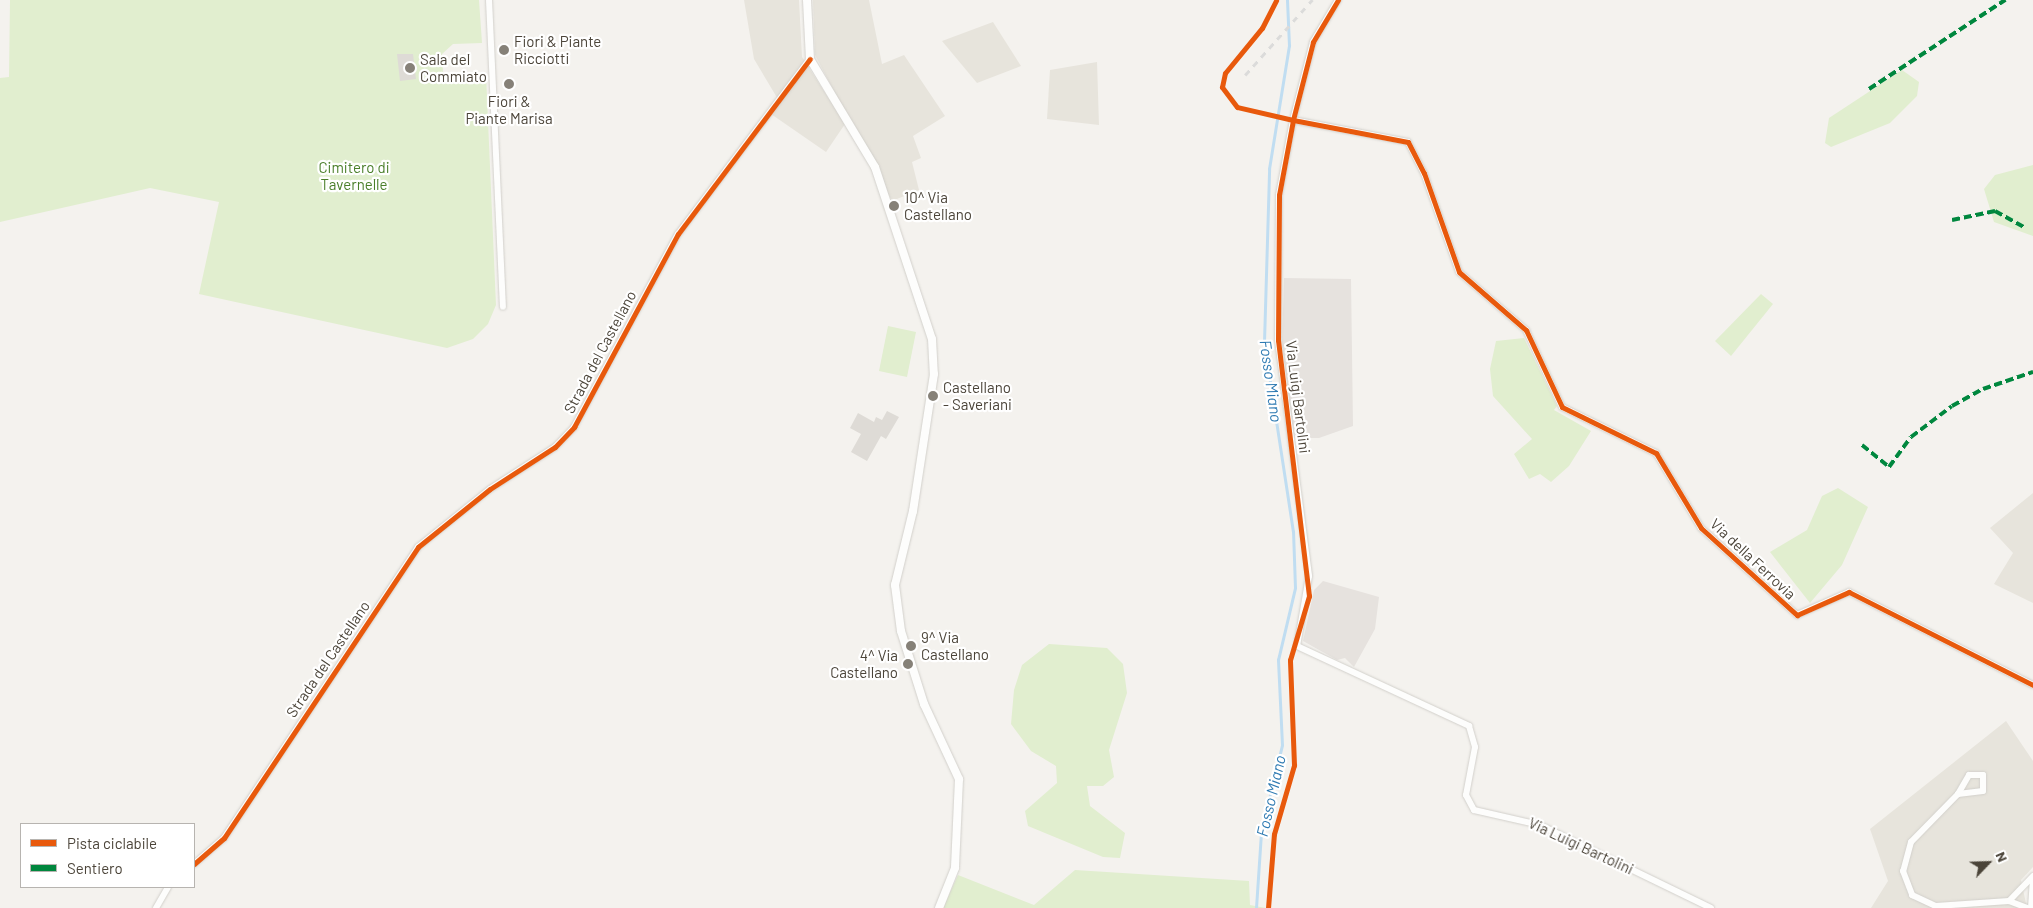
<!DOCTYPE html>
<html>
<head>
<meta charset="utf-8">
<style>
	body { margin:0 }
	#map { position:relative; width:2033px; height:908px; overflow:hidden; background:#f4f2ee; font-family:Barlow,sans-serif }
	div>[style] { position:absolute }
	.residential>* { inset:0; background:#e7e4dc }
	.industrial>* { inset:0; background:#e6e2de }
	.green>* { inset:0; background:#e1eecf }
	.stream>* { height:2.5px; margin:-1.25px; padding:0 1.25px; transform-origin:1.25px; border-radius:1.25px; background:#c0ddf1 }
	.building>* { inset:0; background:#dedbd6 }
	.roads { filter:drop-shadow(0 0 1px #d2d0cb) drop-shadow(0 0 1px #d2d0cb) }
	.minor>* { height:6px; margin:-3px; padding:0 3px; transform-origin:3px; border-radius:3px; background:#fdfdfc }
	.tertiary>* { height:8px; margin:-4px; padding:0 4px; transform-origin:4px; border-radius:4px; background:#fdfdfc }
	.rail>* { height:2.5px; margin-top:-1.25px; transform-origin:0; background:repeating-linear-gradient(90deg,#dbdbda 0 6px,transparent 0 12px) }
	.quiet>* { height:4px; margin-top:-2px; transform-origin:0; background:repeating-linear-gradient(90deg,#00873e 0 8px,transparent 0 12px) }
	.cycleway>* { height:5px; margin:-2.5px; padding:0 2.5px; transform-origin:2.5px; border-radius:2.5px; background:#e8590c }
	.dots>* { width:14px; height:14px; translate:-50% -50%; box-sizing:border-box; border:2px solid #fff; border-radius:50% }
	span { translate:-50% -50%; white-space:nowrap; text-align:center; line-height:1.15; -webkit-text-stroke:4.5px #fff; paint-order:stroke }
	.poi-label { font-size:15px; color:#4b4439 }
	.left { translate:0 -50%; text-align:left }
	.right { translate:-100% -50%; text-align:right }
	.park-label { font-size:15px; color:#4a7f2a }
	.street-label { font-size:15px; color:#4b4439 }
	.water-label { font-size:16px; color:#2e7ab2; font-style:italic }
	.legend { position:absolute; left:20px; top:823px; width:175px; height:65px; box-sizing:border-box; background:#fff; border:1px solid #b7b4b0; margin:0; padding:6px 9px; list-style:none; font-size:15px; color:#4b4439 }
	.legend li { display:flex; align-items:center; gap:10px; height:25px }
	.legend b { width:25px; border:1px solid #b7b4b0 }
	.north { position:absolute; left:1963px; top:838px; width:50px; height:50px; -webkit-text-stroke:4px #fff; paint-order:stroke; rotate:66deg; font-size:14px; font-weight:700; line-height:20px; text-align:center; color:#4b4439 }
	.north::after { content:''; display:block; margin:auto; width:18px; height:22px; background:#4b4439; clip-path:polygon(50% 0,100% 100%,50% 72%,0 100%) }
</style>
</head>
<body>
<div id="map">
	<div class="residential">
		<div style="clip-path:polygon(744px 0,799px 0,802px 57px,845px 124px,826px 152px,771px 114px,779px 101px,754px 59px)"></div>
		<div style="clip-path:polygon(813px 0,869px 0,882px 64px,904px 55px,945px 116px,913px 136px,921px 158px,912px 162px,919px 190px,892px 201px,815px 55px)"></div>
		<div style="clip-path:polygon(993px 22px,1021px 66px,977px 83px,942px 41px)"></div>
		<div style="clip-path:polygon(1097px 62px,1099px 125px,1047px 119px,1050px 70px)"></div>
		<div style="clip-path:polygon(2033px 493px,2033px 603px,1994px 584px,2013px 553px,1990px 528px)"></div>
		<div style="clip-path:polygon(2006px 721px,2033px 761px,2033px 867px,2021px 880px,2027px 908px,1871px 908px,1888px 881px,1870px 829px)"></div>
	</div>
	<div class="industrial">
		<div style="clip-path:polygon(1284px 278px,1351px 279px,1353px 426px,1319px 438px,1294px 438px,1282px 342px)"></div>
		<div style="clip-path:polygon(1323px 581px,1379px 597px,1375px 629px,1354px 667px,1345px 658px,1337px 660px,1303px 641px,1314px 590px)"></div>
	</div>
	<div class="green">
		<div style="clip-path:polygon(10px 0,479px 0,482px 43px,453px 44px,442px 54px,443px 72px,450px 77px,486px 74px,496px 305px,488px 324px,473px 339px,447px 348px,199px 294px,219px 202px,150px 188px,0 222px,0 78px,9px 77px)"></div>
		<div style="clip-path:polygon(1902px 70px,1919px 82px,1917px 96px,1890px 123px,1831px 147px,1825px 143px,1829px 118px)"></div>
		<div style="clip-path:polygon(2033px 165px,2033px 236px,1994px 222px,1984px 189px,1995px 175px)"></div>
		<div style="clip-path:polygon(1761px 294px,1773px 304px,1731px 356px,1715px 341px)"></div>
		<div style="clip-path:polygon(888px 326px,916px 332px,907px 377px,879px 371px)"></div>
		<div style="clip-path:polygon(1524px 338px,1557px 406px,1554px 410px,1591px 431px,1569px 466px,1551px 482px,1540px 474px,1529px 479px,1514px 454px,1532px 439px,1493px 396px,1490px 369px,1496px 341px)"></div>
		<div style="clip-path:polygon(1838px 488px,1868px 507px,1842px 565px,1810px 603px,1770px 552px,1807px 530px,1822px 496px)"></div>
		<div style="clip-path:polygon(1049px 644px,1107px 648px,1123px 664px,1127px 693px,1109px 750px,1114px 777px,1103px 786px,1087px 786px,1090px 806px,1125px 833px,1120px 858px,1103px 857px,1028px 826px,1025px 811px,1057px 783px,1056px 766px,1031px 751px,1011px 724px,1014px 690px,1022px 665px)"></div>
		<div style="clip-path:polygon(1075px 870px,1249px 881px,1250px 905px,1266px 908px,943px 908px,958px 875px,1034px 905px)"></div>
	</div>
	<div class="stream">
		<div style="left:1256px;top:908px;width:76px;rotate:-86.2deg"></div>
		<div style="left:1261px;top:832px;width:89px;rotate:-76.4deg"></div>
		<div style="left:1282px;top:745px;width:85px;rotate:-92.7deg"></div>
		<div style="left:1278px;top:660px;width:74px;rotate:-76.7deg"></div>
		<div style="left:1295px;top:588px;width:56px;rotate:-92deg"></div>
		<div style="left:1293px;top:532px;width:192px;rotate:-98.7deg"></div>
		<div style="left:1264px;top:342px;width:173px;rotate:-88.3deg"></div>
		<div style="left:1269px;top:169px;width:125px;rotate:-80.8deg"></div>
		<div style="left:1289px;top:46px;width:46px;rotate:-92.5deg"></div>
	</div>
	<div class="building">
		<div style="clip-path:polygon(397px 54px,413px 54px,416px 79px,400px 81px)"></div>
		<div style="clip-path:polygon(887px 411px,899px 417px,886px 439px,881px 436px,867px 461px,851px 452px,861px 434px,850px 428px,858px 413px,874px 422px,876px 417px,882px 420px)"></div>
	</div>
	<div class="roads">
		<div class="minor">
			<div style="left:489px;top:0;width:307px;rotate:87.4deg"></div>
			<div style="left:1338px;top:0;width:49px;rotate:120.8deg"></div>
			<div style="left:1313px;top:42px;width:81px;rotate:104.4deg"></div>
			<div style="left:1293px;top:120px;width:117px;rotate:10.8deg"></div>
			<div style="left:1408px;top:142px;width:35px;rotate:63deg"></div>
			<div style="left:1424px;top:173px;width:105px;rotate:70.5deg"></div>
			<div style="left:1459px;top:272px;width:89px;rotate:40.9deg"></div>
			<div style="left:1526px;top:330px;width:85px;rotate:64.9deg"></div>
			<div style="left:1562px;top:407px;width:105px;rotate:26.1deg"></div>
			<div style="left:1656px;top:453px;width:87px;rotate:59deg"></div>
			<div style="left:1701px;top:528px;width:130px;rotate:42.2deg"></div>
			<div style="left:1797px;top:615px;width:57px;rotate:-23.9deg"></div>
			<div style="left:1849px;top:592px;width:206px;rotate:26.8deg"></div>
			<div style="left:1293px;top:120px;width:76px;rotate:100.6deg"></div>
			<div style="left:1279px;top:195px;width:145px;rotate:90.4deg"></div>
			<div style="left:1278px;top:340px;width:238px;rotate:82.5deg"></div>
			<div style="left:1309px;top:576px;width:71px;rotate:99.7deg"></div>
			<div style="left:1297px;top:646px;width:190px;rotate:24.9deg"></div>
			<div style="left:1469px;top:726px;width:22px;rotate:74deg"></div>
			<div style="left:1475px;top:747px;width:49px;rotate:100.6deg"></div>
			<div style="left:1466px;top:795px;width:17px;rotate:62deg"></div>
			<div style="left:1474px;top:810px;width:68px;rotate:12.8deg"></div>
			<div style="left:1540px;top:825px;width:190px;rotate:25.9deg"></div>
			<div style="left:1958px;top:794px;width:25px;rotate:-7deg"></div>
			<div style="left:1983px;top:791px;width:16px;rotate:-90deg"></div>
			<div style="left:1983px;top:775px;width:14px;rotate:180deg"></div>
			<div style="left:1969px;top:775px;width:22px;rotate:120deg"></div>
			<div style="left:1958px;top:794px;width:67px;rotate:134.4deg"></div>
			<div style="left:1911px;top:842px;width:30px;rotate:105deg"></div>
			<div style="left:1903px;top:871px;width:26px;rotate:69deg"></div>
			<div style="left:1912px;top:895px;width:26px;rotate:25deg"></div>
			<div style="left:1936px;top:906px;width:73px;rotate:-3.9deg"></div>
			<div style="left:2009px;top:901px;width:35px;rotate:-46deg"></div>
			<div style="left:194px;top:864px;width:40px;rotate:-41deg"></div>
			<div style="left:224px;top:838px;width:350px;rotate:-56.3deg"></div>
			<div style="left:418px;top:547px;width:92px;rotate:-38.9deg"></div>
			<div style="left:490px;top:489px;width:77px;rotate:-32.9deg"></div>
			<div style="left:555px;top:447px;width:28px;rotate:-46deg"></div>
			<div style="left:574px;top:427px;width:219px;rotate:-61.7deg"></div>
			<div style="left:678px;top:234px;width:219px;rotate:-53deg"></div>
			<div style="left:2009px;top:901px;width:19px;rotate:21deg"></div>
			<div style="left:156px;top:908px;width:24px;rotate:-60deg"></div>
			<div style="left:2031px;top:908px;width:29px;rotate:-86deg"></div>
		</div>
		<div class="tertiary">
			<div style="left:807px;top:0;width:59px;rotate:87.1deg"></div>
			<div style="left:810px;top:59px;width:126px;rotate:59deg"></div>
			<div style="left:875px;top:167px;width:181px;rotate:71.7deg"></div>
			<div style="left:932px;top:339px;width:35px;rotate:87deg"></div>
			<div style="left:934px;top:374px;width:139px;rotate:98.7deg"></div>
			<div style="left:913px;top:511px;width:76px;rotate:103.7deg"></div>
			<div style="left:895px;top:585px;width:46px;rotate:82.6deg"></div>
			<div style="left:901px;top:631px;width:77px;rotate:72.5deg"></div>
			<div style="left:924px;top:704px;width:83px;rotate:65deg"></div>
			<div style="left:959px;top:779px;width:89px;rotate:92.6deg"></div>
			<div style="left:955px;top:868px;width:43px;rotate:111.8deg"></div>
		</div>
	</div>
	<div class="rail">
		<div style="left:1245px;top:75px;width:101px;rotate:-48.2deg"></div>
	</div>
	<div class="quiet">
		<div style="left:1869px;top:89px;width:163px;rotate:-33.2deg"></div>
		<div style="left:1952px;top:220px;width:44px;rotate:-11.8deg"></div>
		<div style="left:1995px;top:211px;width:35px;rotate:29deg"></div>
		<div style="left:1862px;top:445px;width:35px;rotate:39deg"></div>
		<div style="left:1889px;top:467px;width:37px;rotate:-54deg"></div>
		<div style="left:1911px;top:437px;width:51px;rotate:-37.1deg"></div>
		<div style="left:1952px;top:406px;width:35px;rotate:-29deg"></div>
		<div style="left:1983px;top:389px;width:53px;rotate:-18.8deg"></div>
	</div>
	<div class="cycleway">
		<div style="left:1338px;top:0;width:49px;rotate:120.8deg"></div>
		<div style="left:1313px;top:42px;width:81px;rotate:104.4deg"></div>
		<div style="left:1293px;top:120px;width:117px;rotate:10.8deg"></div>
		<div style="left:1408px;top:142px;width:35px;rotate:63deg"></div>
		<div style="left:1424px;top:173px;width:105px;rotate:70.5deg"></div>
		<div style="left:1459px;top:272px;width:89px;rotate:40.9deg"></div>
		<div style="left:1526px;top:330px;width:85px;rotate:64.9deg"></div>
		<div style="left:1562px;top:407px;width:105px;rotate:26.1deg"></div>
		<div style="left:1656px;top:453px;width:87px;rotate:59deg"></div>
		<div style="left:1701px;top:528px;width:130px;rotate:42.2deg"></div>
		<div style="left:1797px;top:615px;width:57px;rotate:-23.9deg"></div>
		<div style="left:1849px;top:592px;width:206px;rotate:26.8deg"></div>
		<div style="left:194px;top:864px;width:40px;rotate:-41deg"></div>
		<div style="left:224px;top:838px;width:350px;rotate:-56.3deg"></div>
		<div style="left:418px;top:547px;width:92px;rotate:-38.9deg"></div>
		<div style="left:490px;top:489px;width:77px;rotate:-32.9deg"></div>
		<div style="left:555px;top:447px;width:28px;rotate:-46deg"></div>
		<div style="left:574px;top:427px;width:219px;rotate:-61.7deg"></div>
		<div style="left:678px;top:234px;width:219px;rotate:-53deg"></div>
		<div style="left:1268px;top:908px;width:74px;rotate:-85.4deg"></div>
		<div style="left:1274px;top:834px;width:72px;rotate:-73.8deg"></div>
		<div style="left:1294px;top:765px;width:105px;rotate:-92.2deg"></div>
		<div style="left:1290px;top:660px;width:67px;rotate:-73.5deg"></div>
		<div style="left:1309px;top:596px;width:258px;rotate:-96.9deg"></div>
		<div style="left:1278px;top:340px;width:145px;rotate:-89.6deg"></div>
		<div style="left:1279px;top:195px;width:76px;rotate:-79.4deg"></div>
		<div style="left:1293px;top:120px;width:57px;rotate:-166.9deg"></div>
		<div style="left:1237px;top:107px;width:25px;rotate:-127deg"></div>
		<div style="left:1222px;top:87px;width:14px;rotate:-78deg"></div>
		<div style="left:1225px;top:73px;width:58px;rotate:-50.6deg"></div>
		<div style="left:1262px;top:28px;width:31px;rotate:-63deg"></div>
	</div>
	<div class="dots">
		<div style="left:504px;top:50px;background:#868178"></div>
		<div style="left:410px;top:68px;background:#868178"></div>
		<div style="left:509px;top:84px;background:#868178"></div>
		<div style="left:894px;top:206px;background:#868178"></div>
		<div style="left:933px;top:396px;background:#868178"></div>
		<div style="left:911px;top:646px;background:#868178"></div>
		<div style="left:908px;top:664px;background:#868178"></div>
	</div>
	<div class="poi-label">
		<span class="left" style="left:514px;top:50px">Fiori &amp; Piante<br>Ricciotti</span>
		<span class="left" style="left:420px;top:68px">Sala del<br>Commiato</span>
		<span style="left:509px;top:110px">Fiori &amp;<br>Piante Marisa</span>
		<span class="left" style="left:904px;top:206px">10^ Via<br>Castellano</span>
		<span class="left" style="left:943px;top:396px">Castellano<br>- Saveriani</span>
		<span class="left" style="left:921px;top:646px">9^ Via<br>Castellano</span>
		<span class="right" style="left:898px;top:664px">4^ Via<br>Castellano</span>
	</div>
	<div class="park-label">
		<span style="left:354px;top:176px">Cimitero di<br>Tavernelle</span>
	</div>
	<div class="street-label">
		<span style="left:600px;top:352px;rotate:-62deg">Strada del Castellano</span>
		<span style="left:1298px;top:397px;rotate:83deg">Via Luigi Bartolini</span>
		<span style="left:1753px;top:559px;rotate:43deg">Via della Ferrovia</span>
		<span style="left:328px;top:659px;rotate:-56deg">Strada del Castellano</span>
		<span style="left:1581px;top:846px;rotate:25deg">Via Luigi Bartolini</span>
	</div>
	<div class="water-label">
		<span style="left:1271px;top:381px;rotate:82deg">Fosso Miano</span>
		<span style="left:1271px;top:796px;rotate:-77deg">Fosso Miano</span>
	</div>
	<ul class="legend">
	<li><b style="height:6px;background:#e8590c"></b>Pista ciclabile</li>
	<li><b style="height:6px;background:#00873e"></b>Sentiero</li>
	</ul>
	<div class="north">N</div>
</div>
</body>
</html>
